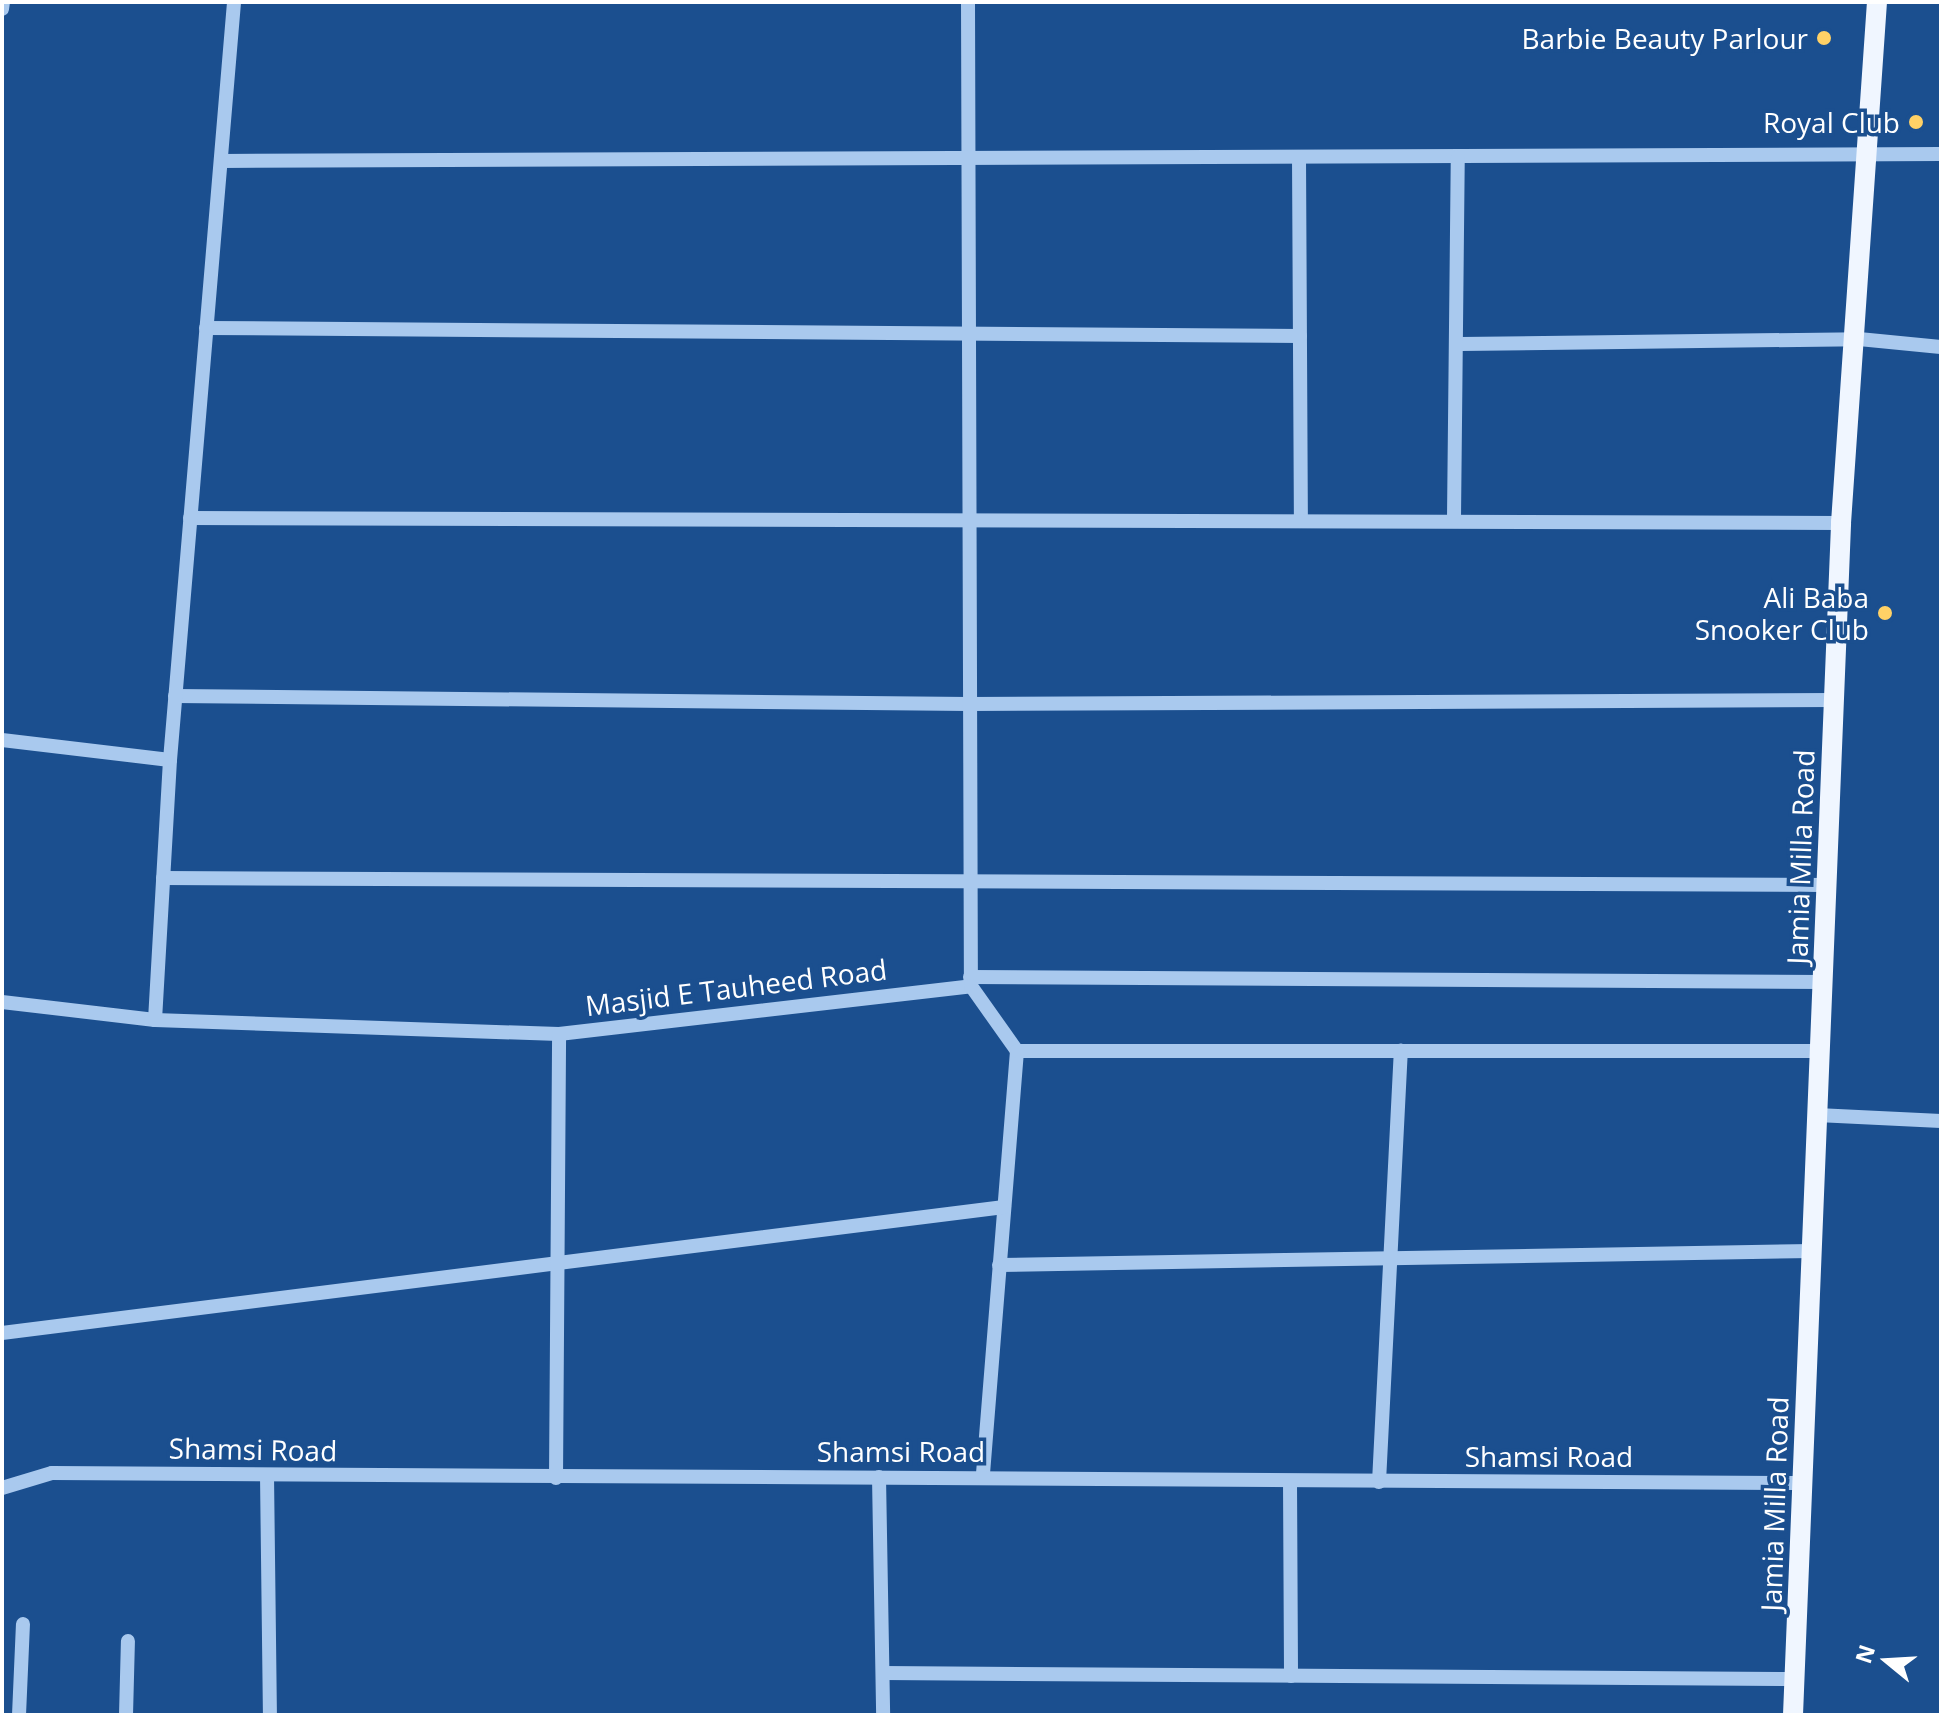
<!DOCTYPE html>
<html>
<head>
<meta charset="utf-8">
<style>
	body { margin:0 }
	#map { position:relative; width:1943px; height:1717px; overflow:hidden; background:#1b4f8f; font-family:"Open Sans",sans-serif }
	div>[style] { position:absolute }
	.minor>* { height:14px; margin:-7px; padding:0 7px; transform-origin:7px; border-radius:7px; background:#a9c9ee }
	.major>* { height:20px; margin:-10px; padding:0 10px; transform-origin:10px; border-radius:10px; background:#f0f6ff }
	.dots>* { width:22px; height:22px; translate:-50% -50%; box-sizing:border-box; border:4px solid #1b4f8f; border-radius:50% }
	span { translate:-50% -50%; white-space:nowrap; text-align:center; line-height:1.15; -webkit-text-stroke:7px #1b4f8f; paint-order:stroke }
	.poi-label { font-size:28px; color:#fff }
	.right { translate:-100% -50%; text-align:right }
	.street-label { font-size:28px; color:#fff }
	.frame { position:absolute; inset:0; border:4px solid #fff; pointer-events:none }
	.north { position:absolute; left:1847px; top:1621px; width:80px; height:80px; -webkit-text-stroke:6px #1b4f8f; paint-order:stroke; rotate:288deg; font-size:22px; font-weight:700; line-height:32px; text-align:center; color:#fff }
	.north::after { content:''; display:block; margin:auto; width:28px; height:36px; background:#fff; clip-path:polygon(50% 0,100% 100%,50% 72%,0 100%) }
</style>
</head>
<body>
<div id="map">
	<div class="minor">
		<div style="left:968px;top:2px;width:984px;rotate:89.83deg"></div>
		<div style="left:2px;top:9px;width:7px;rotate:-82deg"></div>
		<div style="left:1299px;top:157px;width:361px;rotate:89.7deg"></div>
		<div style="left:221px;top:161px;width:1720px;rotate:-0.23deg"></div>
		<div style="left:206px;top:328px;width:1094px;rotate:0.42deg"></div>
		<div style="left:1461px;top:344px;width:398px;rotate:-0.7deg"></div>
		<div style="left:1859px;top:339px;width:82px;rotate:5.6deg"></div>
		<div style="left:190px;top:518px;width:1651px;rotate:0.17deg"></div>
		<div style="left:1454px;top:518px;width:361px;rotate:-89.4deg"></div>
		<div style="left:175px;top:696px;width:794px;rotate:0.58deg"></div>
		<div style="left:969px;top:704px;width:865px;rotate:-0.26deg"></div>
		<div style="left:2px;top:740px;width:169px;rotate:6.8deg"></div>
		<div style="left:163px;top:878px;width:1664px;rotate:0.24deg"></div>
		<div style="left:970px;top:977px;width:853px;rotate:0.34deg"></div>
		<div style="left:2px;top:1002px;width:154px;rotate:6.7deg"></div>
		<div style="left:155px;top:1020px;width:404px;rotate:2deg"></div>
		<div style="left:559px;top:1034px;width:415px;rotate:-6.6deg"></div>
		<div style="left:971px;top:986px;width:80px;rotate:54.7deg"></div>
		<div style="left:1017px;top:1051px;width:427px;rotate:94.6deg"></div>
		<div style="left:155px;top:1020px;width:260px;rotate:-86.7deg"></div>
		<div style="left:170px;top:760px;width:761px;rotate:-85.17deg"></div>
		<div style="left:1017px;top:1051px;width:803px"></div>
		<div style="left:1817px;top:1115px;width:124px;rotate:2.8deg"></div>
		<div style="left:999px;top:1265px;width:813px;rotate:-0.99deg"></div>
		<div style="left:2px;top:1333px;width:1010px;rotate:-7.17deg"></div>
		<div style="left:267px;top:1475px;width:240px;rotate:89.3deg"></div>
		<div style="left:879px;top:1477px;width:238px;rotate:89deg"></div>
		<div style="left:556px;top:1478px;width:444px;rotate:-89.6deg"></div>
		<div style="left:1290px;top:1481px;width:195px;rotate:89.7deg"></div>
		<div style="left:1379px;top:1482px;width:432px;rotate:-87.1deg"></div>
		<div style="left:2px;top:1488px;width:52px;rotate:-16.7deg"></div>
		<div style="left:52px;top:1473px;width:1750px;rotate:0.33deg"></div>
		<div style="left:883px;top:1673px;width:912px;rotate:0.38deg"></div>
		<div style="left:19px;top:1715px;width:91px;rotate:-87.5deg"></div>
		<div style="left:126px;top:1715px;width:74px;rotate:-88.5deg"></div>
	</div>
	<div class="major">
		<div style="left:1793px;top:1715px;width:1193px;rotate:-87.69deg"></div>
		<div style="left:1841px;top:523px;width:522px;rotate:-86.05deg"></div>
	</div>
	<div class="dots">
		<div style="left:1824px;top:38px;background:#ffd166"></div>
		<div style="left:1916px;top:122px;background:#ffd166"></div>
		<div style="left:1885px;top:613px;background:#ffd166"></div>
	</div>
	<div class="poi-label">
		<span class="right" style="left:1808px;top:38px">Barbie Beauty Parlour</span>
		<span class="right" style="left:1900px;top:122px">Royal Club</span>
		<span class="right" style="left:1869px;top:613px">Ali Baba<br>Snooker Club</span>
	</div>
	<div class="street-label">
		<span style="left:1800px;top:857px;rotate:-88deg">Jamia Milla Road</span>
		<span style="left:736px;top:987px;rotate:-7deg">Masjid E Tauheed Road</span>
		<span style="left:253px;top:1449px;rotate:1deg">Shamsi Road</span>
		<span style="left:901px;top:1451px">Shamsi Road</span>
		<span style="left:1549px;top:1456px">Shamsi Road</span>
		<span style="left:1774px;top:1504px;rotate:-88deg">Jamia Milla Road</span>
	</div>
	<div class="frame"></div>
	<div class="north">N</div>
</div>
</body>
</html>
